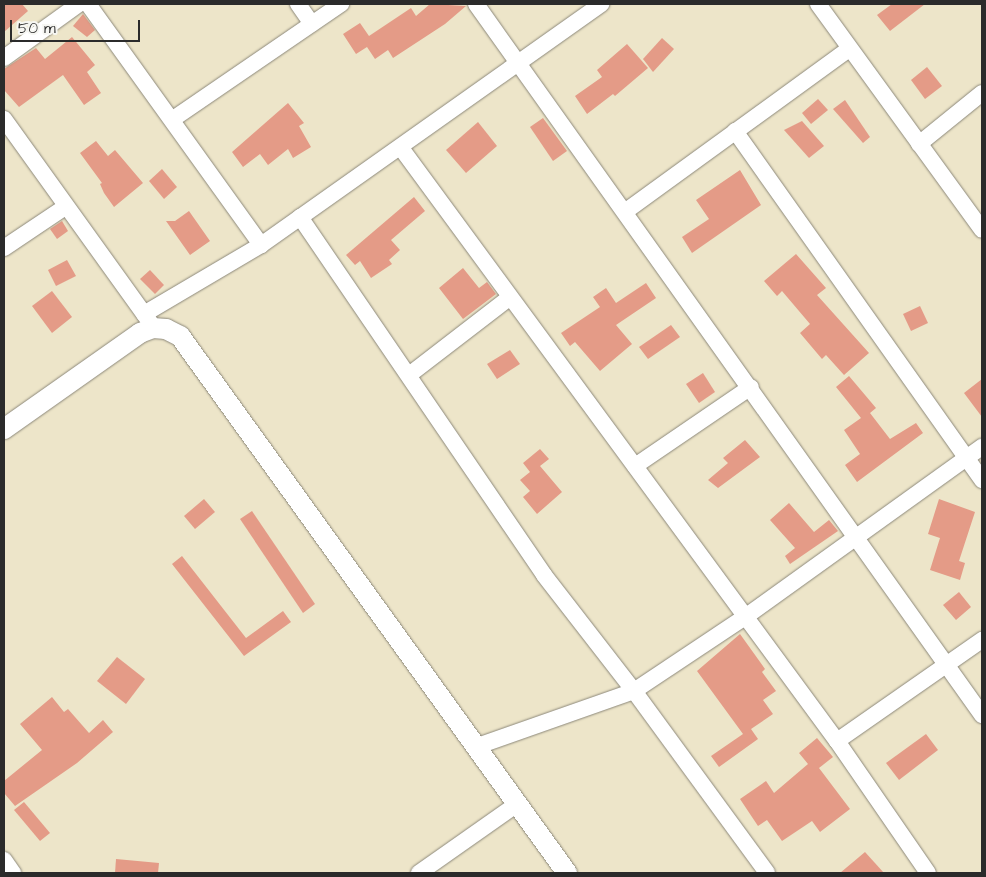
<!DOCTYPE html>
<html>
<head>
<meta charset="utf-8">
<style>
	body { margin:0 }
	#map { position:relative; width:986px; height:877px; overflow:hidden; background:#ede5c9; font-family:"Architects Daughter",sans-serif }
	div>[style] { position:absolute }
	.building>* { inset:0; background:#e49b87 }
	.roads { filter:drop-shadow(0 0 1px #8c887a) drop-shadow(0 0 1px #8c887a) }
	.minor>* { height:16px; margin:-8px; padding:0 8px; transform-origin:8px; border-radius:8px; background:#fff }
	.tertiary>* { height:20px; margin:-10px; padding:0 10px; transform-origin:10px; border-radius:10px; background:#fff }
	span { translate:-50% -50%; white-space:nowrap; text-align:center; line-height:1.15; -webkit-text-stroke:4px #f6f6f2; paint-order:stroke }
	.frame { position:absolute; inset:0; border:5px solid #2b2b2b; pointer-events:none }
	.scale { position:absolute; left:10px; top:20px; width:130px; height:22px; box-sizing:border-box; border:2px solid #2b2b2b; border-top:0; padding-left:6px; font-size:15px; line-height:18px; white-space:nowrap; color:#2b2b2b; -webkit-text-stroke:4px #f6f6f2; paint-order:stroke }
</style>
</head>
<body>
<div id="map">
	<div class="building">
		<div style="clip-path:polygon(4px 4px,22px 4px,28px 11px,4px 32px)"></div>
		<div style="clip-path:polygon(430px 4px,466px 6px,445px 24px,393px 58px,388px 50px,375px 59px,367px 47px,356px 54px,343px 34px,360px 23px,369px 36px,411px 8px,416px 16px)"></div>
		<div style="clip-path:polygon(892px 4px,925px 4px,890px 31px,877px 15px)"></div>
		<div style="clip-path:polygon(83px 14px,95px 30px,87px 37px,73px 26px)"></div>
		<div style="clip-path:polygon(72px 37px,95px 65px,87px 72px,101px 93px,84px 105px,63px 75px,19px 107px,4px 90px,4px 69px,36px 48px,45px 59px)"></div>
		<div style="clip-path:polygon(662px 38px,674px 49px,653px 72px,643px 59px)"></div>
		<div style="clip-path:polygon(627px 44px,648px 68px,615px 96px,613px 94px,587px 114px,575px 96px,602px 77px,597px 70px)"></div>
		<div style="clip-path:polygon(927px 67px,942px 86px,925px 99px,911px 80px)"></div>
		<div style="clip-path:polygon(818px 99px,828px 110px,811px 124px,802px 113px)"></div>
		<div style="clip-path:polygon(845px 100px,870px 137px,863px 143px,833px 109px)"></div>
		<div style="clip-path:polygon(288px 103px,304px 123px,299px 126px,311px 147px,293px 158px,288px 149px,268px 165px,260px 154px,243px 167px,232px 152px)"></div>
		<div style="clip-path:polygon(543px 118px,567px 151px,553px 161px,530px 127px)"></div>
		<div style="clip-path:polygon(802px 121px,824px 146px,809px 158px,784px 130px)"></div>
		<div style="clip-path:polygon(478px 122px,497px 146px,466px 173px,446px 150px)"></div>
		<div style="clip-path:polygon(96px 141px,108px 156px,115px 150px,143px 183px,114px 207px,104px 193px,100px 184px,102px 183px,80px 153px)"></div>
		<div style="clip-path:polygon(162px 169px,177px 187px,164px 199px,149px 181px)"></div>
		<div style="clip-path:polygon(740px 170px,761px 205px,692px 253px,682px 237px,709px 219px,696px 200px)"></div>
		<div style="clip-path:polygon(414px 197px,425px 211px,391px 240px,400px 250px,389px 260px,392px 264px,371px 278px,360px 261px,355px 265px,346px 255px)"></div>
		<div style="clip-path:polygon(189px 211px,210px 241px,190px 255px,166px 221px,175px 221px)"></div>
		<div style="clip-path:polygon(62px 221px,68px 231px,57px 239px,50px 229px)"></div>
		<div style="clip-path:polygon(796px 254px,826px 288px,817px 295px,869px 353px,844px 375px,826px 355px,822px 359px,800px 333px,810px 324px,782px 291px,777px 296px,764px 281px)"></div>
		<div style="clip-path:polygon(67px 260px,76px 276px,56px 286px,48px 270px)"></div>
		<div style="clip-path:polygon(463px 268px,479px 288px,487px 282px,496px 294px,463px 319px,439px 288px)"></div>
		<div style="clip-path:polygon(150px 270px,164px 285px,155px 294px,140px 279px)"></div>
		<div style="clip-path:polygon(646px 283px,656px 298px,616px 325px,632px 344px,600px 371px,575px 342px,570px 346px,561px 333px,600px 307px,593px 297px,606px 288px,616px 303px)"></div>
		<div style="clip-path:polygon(52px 291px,72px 317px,52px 333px,32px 306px)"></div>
		<div style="clip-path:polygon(920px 306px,928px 323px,911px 331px,903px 314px)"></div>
		<div style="clip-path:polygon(671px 325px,680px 337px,648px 359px,639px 347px)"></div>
		<div style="clip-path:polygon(510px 350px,520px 364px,497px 379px,487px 364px)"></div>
		<div style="clip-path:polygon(703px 373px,715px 392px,699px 403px,686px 384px)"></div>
		<div style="clip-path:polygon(849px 376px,876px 408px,870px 413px,890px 439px,916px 423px,923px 433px,857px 482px,845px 465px,860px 454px,844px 430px,861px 418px,836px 387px)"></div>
		<div style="clip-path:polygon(982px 379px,982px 417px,964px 393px)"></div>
		<div style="clip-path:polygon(745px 440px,760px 457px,718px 488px,708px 480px,728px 463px,723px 458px)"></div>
		<div style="clip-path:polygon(540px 449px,549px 459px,540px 466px,562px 492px,537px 514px,523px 497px,530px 491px,520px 480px,530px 472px,523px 463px)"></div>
		<div style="clip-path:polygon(204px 499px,215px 512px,195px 529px,184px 516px)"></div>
		<div style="clip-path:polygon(939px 499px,975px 512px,959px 561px,965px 563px,960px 580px,930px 570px,940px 538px,928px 534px)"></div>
		<div style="clip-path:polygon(789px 503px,814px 532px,829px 520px,838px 531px,790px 564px,785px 556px,795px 548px,770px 520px)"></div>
		<div style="clip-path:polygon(252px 511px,315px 604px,303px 613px,240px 519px)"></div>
		<div style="clip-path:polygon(182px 556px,246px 638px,283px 611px,291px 622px,244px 656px,172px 564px)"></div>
		<div style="clip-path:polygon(959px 592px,971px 607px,956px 620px,943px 605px)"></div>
		<div style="clip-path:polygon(740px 634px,765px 669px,762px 672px,776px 691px,763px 700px,773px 714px,751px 729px,758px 739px,719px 767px,711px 756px,743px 734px,697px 671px)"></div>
		<div style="clip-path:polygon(117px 657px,145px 679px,126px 704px,97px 681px)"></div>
		<div style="clip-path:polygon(52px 697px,64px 712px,68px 709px,89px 733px,103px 720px,113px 732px,77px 763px,15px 806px,4px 793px,4px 781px,42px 750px,20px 724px)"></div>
		<div style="clip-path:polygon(926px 734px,938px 750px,899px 780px,886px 763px)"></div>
		<div style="clip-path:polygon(817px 738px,833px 757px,819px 768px,850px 809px,820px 832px,812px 821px,782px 841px,767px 820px,758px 826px,740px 799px,766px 781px,774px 793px,808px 764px,799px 753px)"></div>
		<div style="clip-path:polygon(24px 802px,50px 833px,40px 841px,14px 810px)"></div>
		<div style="clip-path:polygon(865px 852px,884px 873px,840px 873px)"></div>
		<div style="clip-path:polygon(116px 859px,159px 863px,158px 873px,115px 873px)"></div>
	</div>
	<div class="roads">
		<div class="minor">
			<div style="left:88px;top:4px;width:297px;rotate:54.3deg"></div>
			<div style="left:298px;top:4px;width:24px;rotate:55deg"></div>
			<div style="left:476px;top:4px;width:873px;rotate:54.56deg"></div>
			<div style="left:818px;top:4px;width:279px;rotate:54deg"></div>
			<div style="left:4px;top:58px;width:92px;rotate:-35.8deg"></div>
			<div style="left:4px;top:119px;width:250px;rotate:54.3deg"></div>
			<div style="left:173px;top:119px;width:204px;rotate:-34.4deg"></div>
			<div style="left:735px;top:131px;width:428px;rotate:54.7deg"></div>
			<div style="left:919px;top:144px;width:81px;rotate:-39deg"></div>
			<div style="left:401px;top:148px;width:736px;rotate:53.68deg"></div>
			<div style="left:837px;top:741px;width:160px;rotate:55.4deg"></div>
			<div style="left:626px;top:211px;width:276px;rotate:-36deg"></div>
			<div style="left:300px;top:217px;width:433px;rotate:55.7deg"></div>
			<div style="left:544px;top:575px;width:147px;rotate:52.2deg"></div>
			<div style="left:634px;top:691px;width:225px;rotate:53.8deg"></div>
			<div style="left:4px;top:248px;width:73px;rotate:-33.9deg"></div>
			<div style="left:144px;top:314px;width:136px;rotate:-30.5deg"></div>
			<div style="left:261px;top:245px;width:417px;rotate:-35.3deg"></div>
			<div style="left:409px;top:375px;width:126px;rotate:-37.6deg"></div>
			<div style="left:635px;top:466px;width:140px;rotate:-34.3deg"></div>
			<div style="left:837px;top:741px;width:177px;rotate:-34.9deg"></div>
			<div style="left:475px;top:747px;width:169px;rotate:-19.4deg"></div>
			<div style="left:634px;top:691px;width:133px;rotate:-33.7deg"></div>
			<div style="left:745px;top:617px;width:292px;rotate:-35.7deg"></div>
			<div style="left:4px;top:860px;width:16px;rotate:55deg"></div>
			<div style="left:419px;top:873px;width:120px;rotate:-35.1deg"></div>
		</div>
		<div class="tertiary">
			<div style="left:4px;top:429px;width:166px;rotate:-35.2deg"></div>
			<div style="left:140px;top:333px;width:14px;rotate:-21deg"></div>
			<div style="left:153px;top:328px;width:13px;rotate:4deg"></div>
			<div style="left:166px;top:329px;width:16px;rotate:27deg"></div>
			<div style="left:180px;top:336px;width:662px;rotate:54.22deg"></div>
		</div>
	</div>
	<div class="frame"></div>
	<div class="scale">50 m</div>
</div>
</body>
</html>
